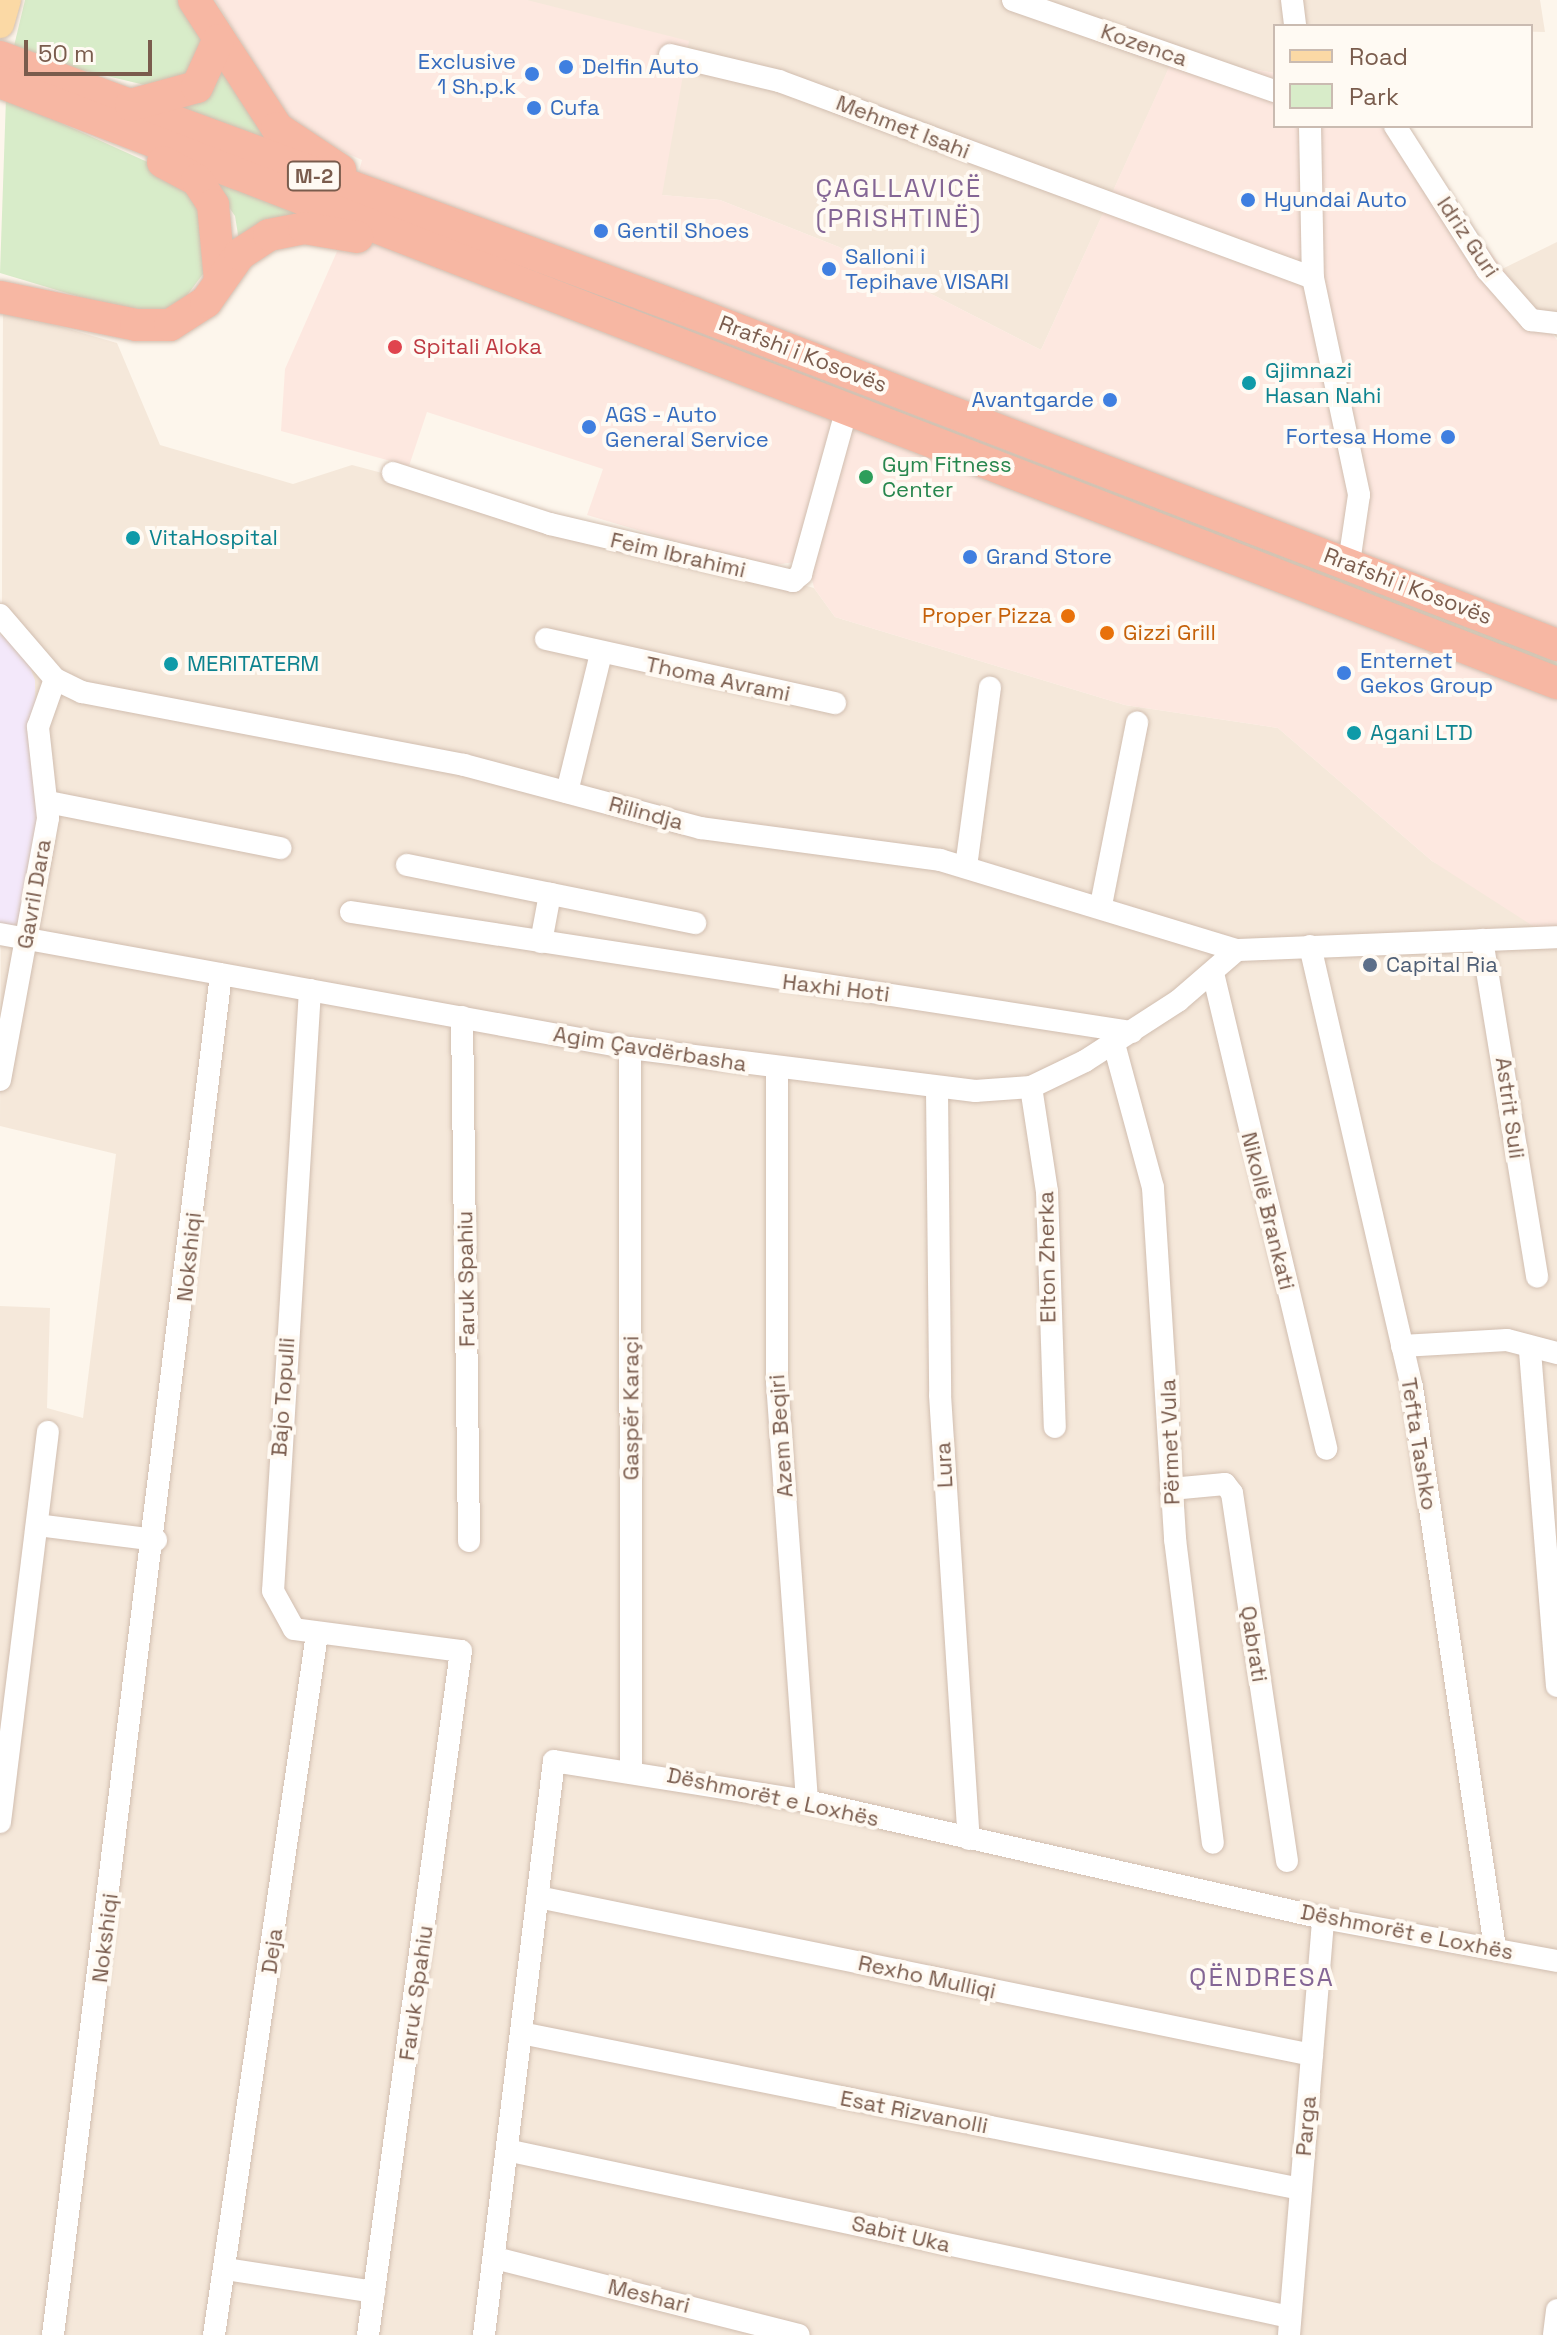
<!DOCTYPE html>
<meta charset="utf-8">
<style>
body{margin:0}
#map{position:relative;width:1557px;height:2335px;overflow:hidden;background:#fdf6ec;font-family:"Space Grotesk",sans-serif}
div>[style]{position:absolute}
.residential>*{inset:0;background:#f5e8da}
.commercial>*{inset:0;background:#fde8e0}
.education>*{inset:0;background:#f3e8fa}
.green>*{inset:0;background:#d8ecc9}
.roads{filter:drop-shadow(0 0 2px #d1beb0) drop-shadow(0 0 2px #d1beb0)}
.minor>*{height:22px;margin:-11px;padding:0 11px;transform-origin:11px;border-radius:11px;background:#fff}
.major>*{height:28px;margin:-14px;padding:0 14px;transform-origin:14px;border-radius:14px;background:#fbd9a5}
.highway>*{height:32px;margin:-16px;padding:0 16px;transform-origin:16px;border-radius:16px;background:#f7b7a3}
.dots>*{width:22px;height:22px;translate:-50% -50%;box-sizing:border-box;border:4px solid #fffaf3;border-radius:50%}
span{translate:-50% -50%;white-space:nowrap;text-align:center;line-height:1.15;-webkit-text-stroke:8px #fffaf3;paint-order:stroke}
.shield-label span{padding:2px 6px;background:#fffaf3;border:2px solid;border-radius:6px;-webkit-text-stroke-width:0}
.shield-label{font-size:20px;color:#7a5c4d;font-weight:700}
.street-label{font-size:22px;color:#7a5c4d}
.shop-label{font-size:22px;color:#366cbe}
.right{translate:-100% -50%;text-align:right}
.left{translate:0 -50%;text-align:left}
.health-label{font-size:22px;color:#be3a42}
.culture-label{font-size:22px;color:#0d838f}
.leisure-label{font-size:22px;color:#27864d}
.food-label{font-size:22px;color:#c56008}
.service-label{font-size:22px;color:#4e5e75}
.quarter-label{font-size:26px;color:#846695;letter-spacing:2px}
.legend{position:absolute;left:1273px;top:24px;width:260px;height:104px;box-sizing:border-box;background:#fffaf3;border:2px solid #cabbb1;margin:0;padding:10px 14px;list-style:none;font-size:24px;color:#7a5c4d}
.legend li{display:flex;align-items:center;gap:16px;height:40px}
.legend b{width:40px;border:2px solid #cabbb1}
.scale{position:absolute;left:24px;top:40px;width:128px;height:36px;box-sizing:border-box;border:4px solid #7a5c4d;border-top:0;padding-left:10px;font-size:24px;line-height:28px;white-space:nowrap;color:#7a5c4d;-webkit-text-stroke:6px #fffaf3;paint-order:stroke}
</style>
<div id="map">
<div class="residential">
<div style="clip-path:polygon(527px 0,1540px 0,1545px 32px,1275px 26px,1275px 73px,1174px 57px,1041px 350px,839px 247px,720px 200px,661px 195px)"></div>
<div style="clip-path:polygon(1557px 242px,1557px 338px,1500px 270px)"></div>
<div style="clip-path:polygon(3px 310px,117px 343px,160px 445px,293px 484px,352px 465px,814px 588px,835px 617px,1125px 705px,1278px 728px,1432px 861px,1557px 929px,1557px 2335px,0 2335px,0 1306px,50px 1308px,47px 1408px,83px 1418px,116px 1154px,0 1126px)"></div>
</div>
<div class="commercial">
<div style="clip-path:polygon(215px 0,527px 0,689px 41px,662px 195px,720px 200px,839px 247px,1041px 350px,1174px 56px,1275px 73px,1275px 126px,1395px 126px,1557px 340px,1557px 929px,1539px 930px,1432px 861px,1278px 728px,1125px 705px,835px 617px,814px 588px,808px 560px,762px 567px,587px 515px,603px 469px,427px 412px,409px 466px,281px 431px,285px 369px,339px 247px,362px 160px,295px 130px)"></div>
</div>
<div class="education">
<div style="clip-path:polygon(0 634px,26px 657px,35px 680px,38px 811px,15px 946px,0 944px)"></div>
</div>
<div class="green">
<div style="clip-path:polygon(25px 0,185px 0,208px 52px,170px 91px,44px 61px,14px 46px)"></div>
<div style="clip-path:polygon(220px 58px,282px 144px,166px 106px)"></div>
<div style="clip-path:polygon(22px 75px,1522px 648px,1557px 663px,1557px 674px)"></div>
<div style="clip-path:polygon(6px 98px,196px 184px,206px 270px,185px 298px,165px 310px,120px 309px,0 273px)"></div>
<div style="clip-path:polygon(204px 171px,331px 222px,239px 241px,235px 216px)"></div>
</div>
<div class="roads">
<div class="minor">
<div style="left:1013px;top:0;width:277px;rotate:19.2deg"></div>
<div style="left:1292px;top:0;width:26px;rotate:83deg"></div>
<div style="left:670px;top:55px;width:112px;rotate:13.4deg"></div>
<div style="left:779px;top:81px;width:569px;rotate:20.25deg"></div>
<div style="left:1310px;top:126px;width:152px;rotate:88.9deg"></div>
<div style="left:1313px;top:278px;width:222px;rotate:78deg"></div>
<div style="left:1359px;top:495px;width:69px;rotate:98.4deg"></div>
<div style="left:1395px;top:126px;width:171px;rotate:57.4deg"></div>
<div style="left:1487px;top:270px;width:67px;rotate:48.7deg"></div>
<div style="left:1531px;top:320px;width:26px;rotate:7deg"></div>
<div style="left:393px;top:473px;width:165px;rotate:18deg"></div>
<div style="left:550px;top:524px;width:250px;rotate:13.2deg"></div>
<div style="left:793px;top:581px;width:11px;rotate:-41deg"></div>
<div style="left:801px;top:574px;width:168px;rotate:-74.5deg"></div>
<div style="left:0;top:615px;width:84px;rotate:49.3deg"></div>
<div style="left:55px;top:679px;width:30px;rotate:26deg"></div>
<div style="left:82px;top:692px;width:389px;rotate:10.8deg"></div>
<div style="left:464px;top:765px;width:245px;rotate:14.9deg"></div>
<div style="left:701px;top:828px;width:241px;rotate:7.6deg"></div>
<div style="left:940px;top:860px;width:310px;rotate:16.9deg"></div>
<div style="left:1237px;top:950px;width:320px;rotate:-2.3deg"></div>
<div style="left:546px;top:639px;width:296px;rotate:12.5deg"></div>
<div style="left:567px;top:792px;width:142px;rotate:-76.2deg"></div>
<div style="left:48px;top:802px;width:237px;rotate:11.2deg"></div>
<div style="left:407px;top:865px;width:294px;rotate:11.4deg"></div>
<div style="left:966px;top:867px;width:181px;rotate:-82.4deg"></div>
<div style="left:1101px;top:905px;width:186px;rotate:-78.8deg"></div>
<div style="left:351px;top:912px;width:790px;rotate:8.74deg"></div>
<div style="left:0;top:934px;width:640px;rotate:10.26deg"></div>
<div style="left:630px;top:1048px;width:348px;rotate:7.1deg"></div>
<div style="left:975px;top:1091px;width:56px;rotate:-4.1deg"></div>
<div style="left:1031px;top:1087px;width:60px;rotate:-25.7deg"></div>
<div style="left:1085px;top:1061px;width:111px;rotate:-32.8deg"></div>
<div style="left:1178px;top:1001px;width:78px;rotate:-40.8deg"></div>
<div style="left:1482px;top:940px;width:341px;rotate:80.7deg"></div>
<div style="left:541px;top:942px;width:49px;rotate:-79.4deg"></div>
<div style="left:1310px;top:946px;width:453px;rotate:77deg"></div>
<div style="left:1412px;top:1387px;width:567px;rotate:81.58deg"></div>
<div style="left:1213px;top:973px;width:489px;rotate:76.6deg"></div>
<div style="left:310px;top:990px;width:602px;rotate:93.52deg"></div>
<div style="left:273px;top:1591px;width:43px;rotate:61.1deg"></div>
<div style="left:294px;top:1629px;width:168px;rotate:7.5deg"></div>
<div style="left:461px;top:1651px;width:690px;rotate:97.74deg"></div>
<div style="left:462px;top:1017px;width:524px;rotate:89.23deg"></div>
<div style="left:1114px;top:1044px;width:149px;rotate:74.8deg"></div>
<div style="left:1153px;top:1188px;width:352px;rotate:86.4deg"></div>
<div style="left:1175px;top:1539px;width:306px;rotate:82.9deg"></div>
<div style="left:630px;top:1048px;width:720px;rotate:89.92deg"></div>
<div style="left:777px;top:1070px;width:312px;rotate:90deg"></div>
<div style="left:777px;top:1382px;width:420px;rotate:85.9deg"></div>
<div style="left:0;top:1080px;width:266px;rotate:-79.6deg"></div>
<div style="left:48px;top:818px;width:92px;rotate:-96.3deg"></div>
<div style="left:38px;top:727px;width:51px;rotate:-70.5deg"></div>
<div style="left:1031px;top:1087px;width:106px;rotate:81.3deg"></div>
<div style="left:1047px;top:1192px;width:235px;rotate:88.1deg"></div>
<div style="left:937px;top:1090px;width:305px;rotate:89.4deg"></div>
<div style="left:940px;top:1395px;width:445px;rotate:86.3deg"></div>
<div style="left:1402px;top:1346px;width:105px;rotate:-3.3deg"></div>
<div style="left:1507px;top:1340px;width:52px;rotate:14.6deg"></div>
<div style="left:1530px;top:1351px;width:336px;rotate:85.4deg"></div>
<div style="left:1171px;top:1489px;width:54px;rotate:-5.3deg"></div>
<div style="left:1225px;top:1484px;width:11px;rotate:52deg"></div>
<div style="left:1232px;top:1493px;width:372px;rotate:81.5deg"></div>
<div style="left:37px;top:1525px;width:120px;rotate:7.2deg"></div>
<div style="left:0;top:1822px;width:393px;rotate:-83deg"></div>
<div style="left:543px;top:1898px;width:785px;rotate:11.54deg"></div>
<div style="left:526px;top:2034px;width:790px;rotate:11.31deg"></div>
<div style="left:511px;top:2151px;width:796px;rotate:12.03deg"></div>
<div style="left:499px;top:2259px;width:309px;rotate:14.2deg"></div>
<div style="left:226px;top:2269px;width:150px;rotate:8.8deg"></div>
<div style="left:53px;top:2335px;width:1371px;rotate:-82.96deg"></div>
<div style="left:214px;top:2335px;width:709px;rotate:-81.64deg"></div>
<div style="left:484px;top:2335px;width:578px;rotate:-83.05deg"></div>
<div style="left:554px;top:1761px;width:256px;rotate:9deg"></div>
<div style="left:807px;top:1801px;width:529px;rotate:12.78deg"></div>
<div style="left:1323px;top:1918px;width:238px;rotate:10.4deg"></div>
<div style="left:1289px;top:2335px;width:418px;rotate:-85.3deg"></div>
<div style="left:1554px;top:2335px;width:25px;rotate:-83deg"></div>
</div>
<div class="major">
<div style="left:0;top:24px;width:25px;rotate:-74deg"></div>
</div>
<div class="highway">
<div style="left:194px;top:0;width:153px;rotate:57deg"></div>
<div style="left:277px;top:128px;width:76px;rotate:33.7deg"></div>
<div style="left:0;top:57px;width:740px;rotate:20.25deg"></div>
<div style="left:694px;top:313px;width:925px;rotate:21.04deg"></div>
<div style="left:0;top:82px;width:1669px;rotate:21.11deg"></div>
<div style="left:131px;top:105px;width:68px;rotate:-15.3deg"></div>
<div style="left:197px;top:87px;width:51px;rotate:-65.5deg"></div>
<div style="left:163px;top:162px;width:38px;rotate:28deg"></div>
<div style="left:197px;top:180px;width:30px;rotate:57deg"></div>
<div style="left:213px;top:205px;width:75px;rotate:84.7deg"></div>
<div style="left:0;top:297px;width:139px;rotate:11.6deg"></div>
<div style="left:136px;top:325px;width:34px"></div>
<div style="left:170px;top:325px;width:43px;rotate:-32.6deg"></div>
<div style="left:206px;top:302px;width:59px;rotate:-54.7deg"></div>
<div style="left:240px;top:254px;width:35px;rotate:-33deg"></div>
<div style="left:269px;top:235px;width:36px;rotate:-11deg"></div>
<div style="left:304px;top:228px;width:54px;rotate:9.6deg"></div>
</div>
</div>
<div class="dots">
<div style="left:566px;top:67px;background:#3f7fe0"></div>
<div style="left:532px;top:74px;background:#3f7fe0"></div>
<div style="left:534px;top:108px;background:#3f7fe0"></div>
<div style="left:1248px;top:200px;background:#3f7fe0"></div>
<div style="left:601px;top:231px;background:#3f7fe0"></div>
<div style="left:829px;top:269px;background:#3f7fe0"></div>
<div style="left:395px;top:347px;background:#e0444e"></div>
<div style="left:1249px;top:383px;background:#0f9aa8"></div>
<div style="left:1110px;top:400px;background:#3f7fe0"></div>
<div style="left:589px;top:427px;background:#3f7fe0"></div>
<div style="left:1448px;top:437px;background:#3f7fe0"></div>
<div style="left:866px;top:477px;background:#2e9e5b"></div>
<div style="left:133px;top:538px;background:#0f9aa8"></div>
<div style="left:970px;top:557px;background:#3f7fe0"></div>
<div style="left:1068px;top:616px;background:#e8710a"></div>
<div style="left:1107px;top:633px;background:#e8710a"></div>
<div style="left:171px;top:664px;background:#0f9aa8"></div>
<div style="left:1344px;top:673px;background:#3f7fe0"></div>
<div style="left:1354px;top:733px;background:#0f9aa8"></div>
<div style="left:1370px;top:965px;background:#5c6f8a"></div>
</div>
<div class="shield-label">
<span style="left:314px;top:176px">M-2</span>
</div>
<div class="street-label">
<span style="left:1144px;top:45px;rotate:19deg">Kozenca</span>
<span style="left:903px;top:127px;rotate:21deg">Mehmet Isahi</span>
<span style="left:1468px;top:237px;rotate:56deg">Idriz Guri</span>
<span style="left:803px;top:354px;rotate:21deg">Rrafshi i Kosovës</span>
<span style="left:678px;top:555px;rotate:13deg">Feim Ibrahimi</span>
<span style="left:1408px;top:586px;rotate:21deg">Rrafshi i Kosovës</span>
<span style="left:718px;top:679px;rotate:12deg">Thoma Avrami</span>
<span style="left:646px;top:813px;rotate:15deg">Rilindja</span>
<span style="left:34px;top:894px;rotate:-80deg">Gavril Dara</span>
<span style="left:836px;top:988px;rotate:7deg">Haxhi Hoti</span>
<span style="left:650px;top:1049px;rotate:9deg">Agim Çavdërbasha</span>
<span style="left:1510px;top:1108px;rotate:82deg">Astrit Suli</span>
<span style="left:1268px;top:1211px;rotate:76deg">Nikollë Brankati</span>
<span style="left:189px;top:1257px;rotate:-84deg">Nokshiqi</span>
<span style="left:1047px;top:1257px;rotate:-91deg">Elton Zherka</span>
<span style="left:466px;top:1279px;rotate:-91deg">Faruk Spahiu</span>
<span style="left:283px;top:1397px;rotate:-86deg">Bajo Topulli</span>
<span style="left:631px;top:1408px;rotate:-90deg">Gaspër Karaçi</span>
<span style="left:781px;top:1436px;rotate:-94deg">Azem Beqiri</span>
<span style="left:1170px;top:1442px;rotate:-92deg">Përmet Vula</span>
<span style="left:1419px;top:1444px;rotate:81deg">Tefta Tashko</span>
<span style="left:944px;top:1465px;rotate:-93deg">Lura</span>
<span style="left:1254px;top:1644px;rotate:81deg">Qabrati</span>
<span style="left:773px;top:1797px;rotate:12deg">Dëshmorët e Loxhës</span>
<span style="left:1407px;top:1932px;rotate:11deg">Dëshmorët e Loxhës</span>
<span style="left:105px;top:1938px;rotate:-83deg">Nokshiqi</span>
<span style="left:272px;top:1951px;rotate:-82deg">Deja</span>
<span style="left:927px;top:1977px;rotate:12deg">Rexho Mulliqi</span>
<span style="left:416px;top:1993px;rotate:-82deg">Faruk Spahiu</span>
<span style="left:914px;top:2112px;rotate:11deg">Esat Rizvanolli</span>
<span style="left:1306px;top:2126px;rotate:-85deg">Parga</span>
<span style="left:901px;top:2234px;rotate:13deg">Sabit Uka</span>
<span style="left:649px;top:2296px;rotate:14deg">Meshari</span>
</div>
<div class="shop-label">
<span class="right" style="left:516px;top:74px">Exclusive<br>1 Sh.p.k</span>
<span class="left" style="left:582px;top:67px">Delfin Auto</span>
<span class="left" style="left:550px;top:108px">Cufa</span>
<span class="left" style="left:1264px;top:200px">Hyundai Auto</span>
<span class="left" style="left:617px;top:231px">Gentil Shoes</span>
<span class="left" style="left:845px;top:269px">Salloni i<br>Tepihave VISARI</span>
<span class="right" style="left:1094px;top:400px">Avantgarde</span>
<span class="left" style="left:605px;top:427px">AGS - Auto<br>General Service</span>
<span class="right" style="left:1432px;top:437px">Fortesa Home</span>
<span class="left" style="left:986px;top:557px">Grand Store</span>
<span class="left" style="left:1360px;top:673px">Enternet<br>Gekos Group</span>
</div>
<div class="health-label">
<span class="left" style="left:413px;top:347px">Spitali Aloka</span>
</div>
<div class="culture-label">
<span class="left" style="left:1265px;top:383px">Gjimnazi<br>Hasan Nahi</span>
<span class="left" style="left:149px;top:538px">VitaHospital</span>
<span class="left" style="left:187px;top:664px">MERITATERM</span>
<span class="left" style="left:1370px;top:733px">Agani LTD</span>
</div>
<div class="leisure-label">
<span class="left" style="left:882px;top:477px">Gym Fitness<br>Center</span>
</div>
<div class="food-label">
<span class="right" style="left:1052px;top:616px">Proper Pizza</span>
<span class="left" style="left:1123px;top:633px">Gizzi Grill</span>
</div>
<div class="service-label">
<span class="left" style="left:1386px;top:965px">Capital Ria</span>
</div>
<div class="quarter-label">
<span style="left:899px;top:204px">ÇAGLLAVICË<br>(PRISHTINË)</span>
<span style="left:1262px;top:1978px">QËNDRESA</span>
</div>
<ul class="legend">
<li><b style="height:10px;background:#fbd9a5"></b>Road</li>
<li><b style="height:22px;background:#d8ecc9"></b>Park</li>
</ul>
<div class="scale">50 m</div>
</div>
